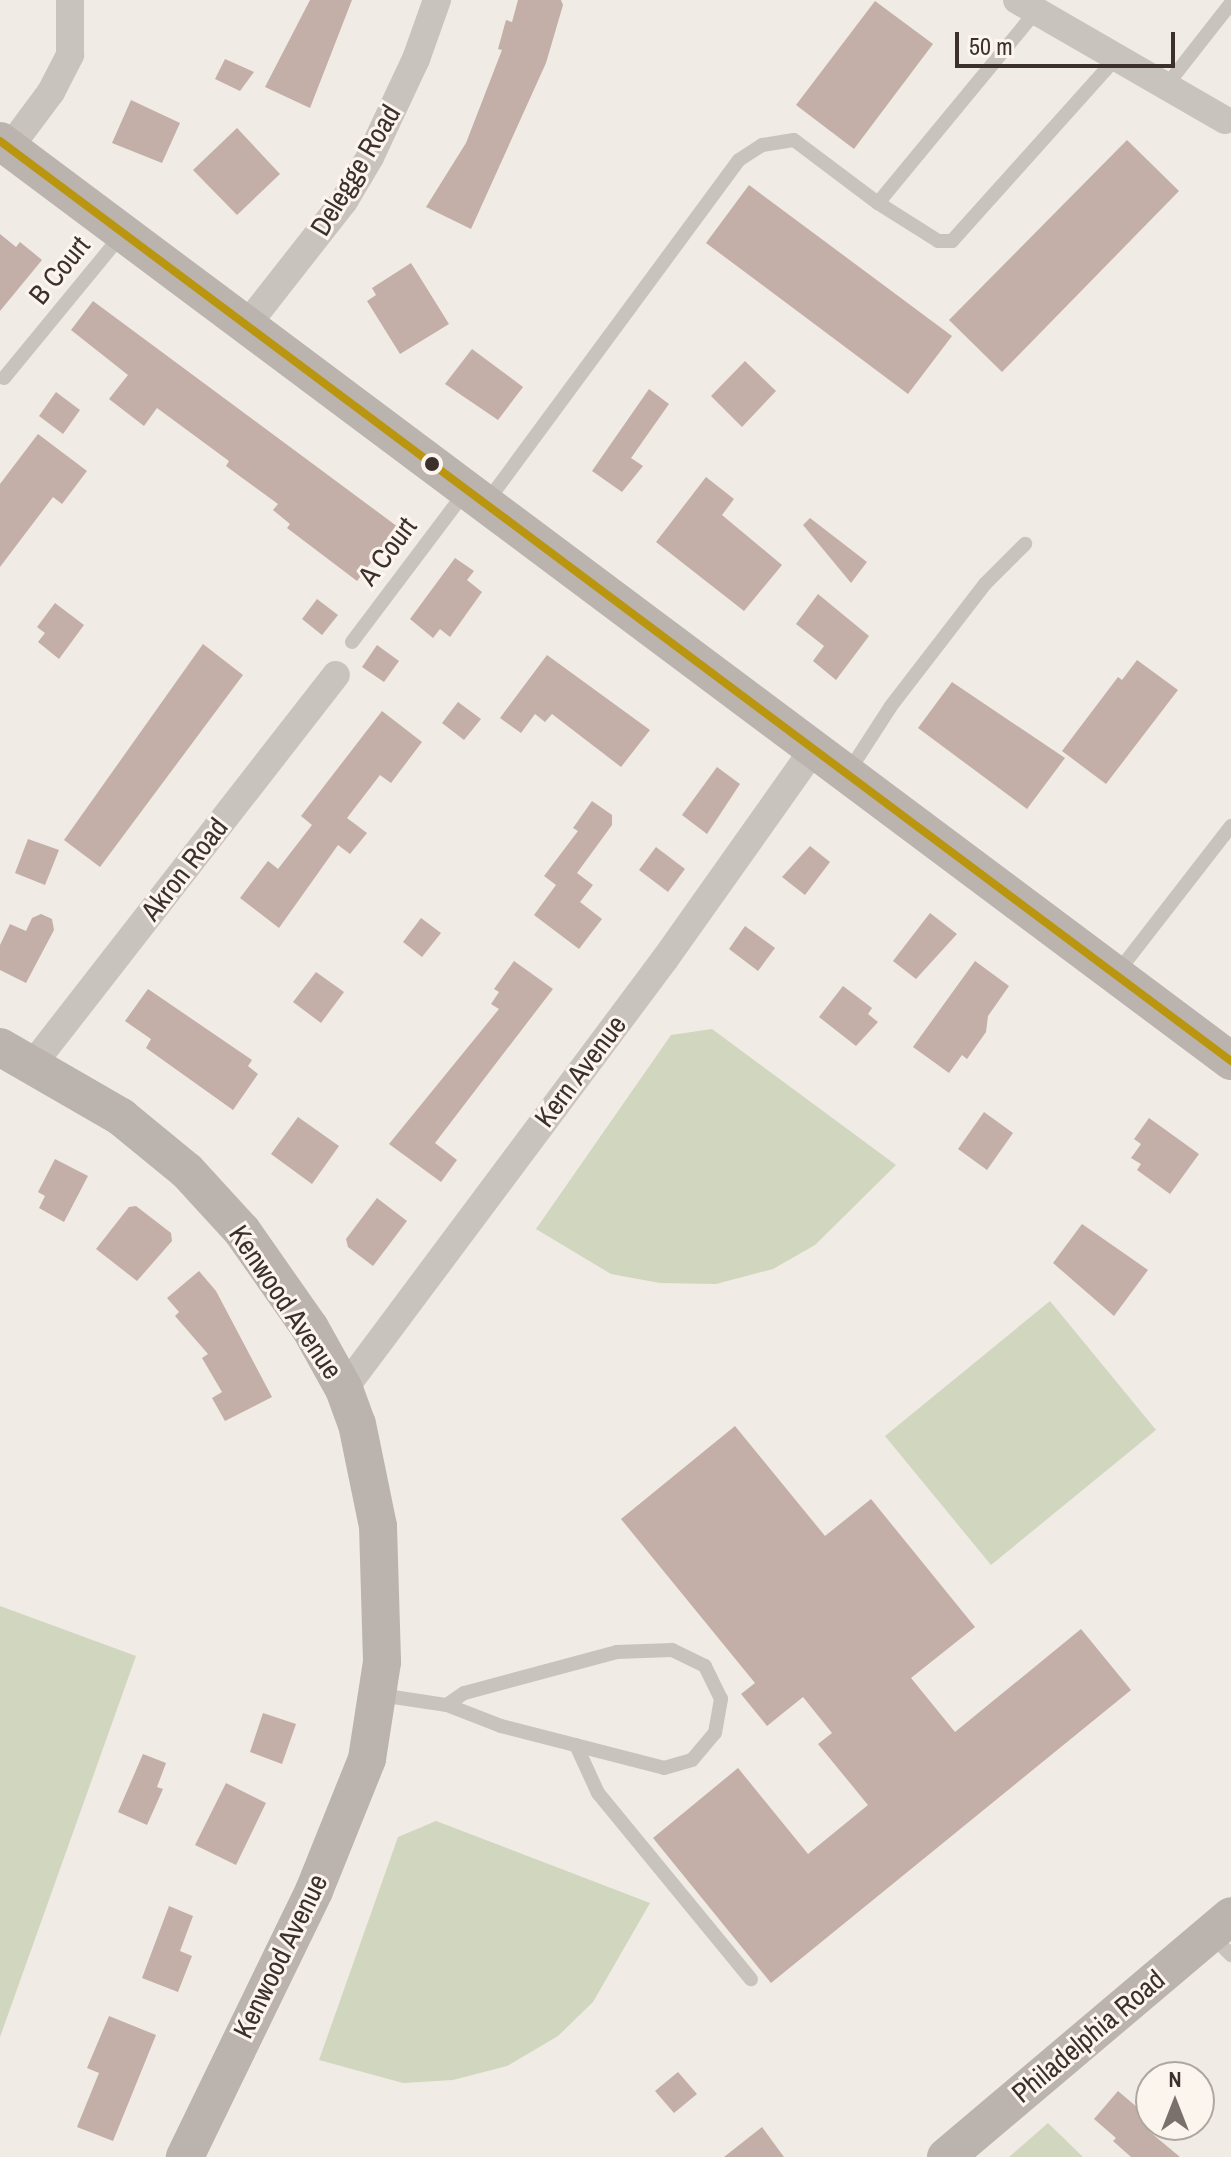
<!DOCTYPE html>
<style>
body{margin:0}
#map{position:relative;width:1231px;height:2157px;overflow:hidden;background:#f0ebe5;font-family:"Archivo Narrow",sans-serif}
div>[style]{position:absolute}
.green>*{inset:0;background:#d1d6bf}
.building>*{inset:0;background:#c3afa7}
.lane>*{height:14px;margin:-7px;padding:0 7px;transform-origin:7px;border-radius:7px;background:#c9c3be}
.street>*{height:28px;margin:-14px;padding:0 14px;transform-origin:14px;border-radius:14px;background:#c9c3be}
.secondary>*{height:38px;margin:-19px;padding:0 19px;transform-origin:19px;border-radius:19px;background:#bab3ae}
.bus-1>*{height:8px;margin:-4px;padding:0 4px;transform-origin:4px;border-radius:4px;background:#ba950f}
.dots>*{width:22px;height:22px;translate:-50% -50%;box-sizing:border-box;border:4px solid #fbf5ee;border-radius:50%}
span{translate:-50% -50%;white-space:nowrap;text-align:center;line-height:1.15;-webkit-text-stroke:6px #fbf5ee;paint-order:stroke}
.street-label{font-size:28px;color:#3b302b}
.north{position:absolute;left:1135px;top:2061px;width:80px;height:80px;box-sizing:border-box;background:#fbf5ee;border:2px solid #aea6a0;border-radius:50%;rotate:0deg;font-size:22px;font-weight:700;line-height:32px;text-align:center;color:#3b302b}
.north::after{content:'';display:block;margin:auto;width:28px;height:36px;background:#7a716c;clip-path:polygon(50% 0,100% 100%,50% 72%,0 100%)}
.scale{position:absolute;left:955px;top:32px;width:220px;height:36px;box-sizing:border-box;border:4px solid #3b302b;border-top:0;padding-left:10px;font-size:24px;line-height:28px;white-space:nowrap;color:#3b302b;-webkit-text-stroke:6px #fbf5ee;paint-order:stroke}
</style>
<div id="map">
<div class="green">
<div style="clip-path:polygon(712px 1029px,896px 1165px,815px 1245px,773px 1269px,716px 1284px,660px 1283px,611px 1274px,536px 1229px,671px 1035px)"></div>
<div style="clip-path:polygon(1050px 1301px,1156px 1430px,991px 1565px,885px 1436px)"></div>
<div style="clip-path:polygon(0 1606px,136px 1656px,0 2037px)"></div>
<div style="clip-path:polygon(436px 1821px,650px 1903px,593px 2002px,558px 2036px,507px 2066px,453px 2080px,403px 2083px,319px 2060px,398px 1837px)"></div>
<div style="clip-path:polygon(1048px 2123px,1083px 2157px,1009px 2157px)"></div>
</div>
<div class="building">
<div style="clip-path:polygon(310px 0,352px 0,310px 108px,265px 87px)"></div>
<div style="clip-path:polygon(518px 0,561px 0,563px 5px,546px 63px,471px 229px,426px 207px,466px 143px,502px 50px,498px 49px,506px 20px,512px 22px)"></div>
<div style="clip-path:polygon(875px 1px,933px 44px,854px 149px,796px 105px)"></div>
<div style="clip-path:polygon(225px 59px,254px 72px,240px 91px,215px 79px)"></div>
<div style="clip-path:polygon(131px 100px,180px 123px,162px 163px,112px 143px)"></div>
<div style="clip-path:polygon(237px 128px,280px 174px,237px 215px,193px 170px)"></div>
<div style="clip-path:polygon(1127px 140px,1179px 191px,1002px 372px,949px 320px)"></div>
<div style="clip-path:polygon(749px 185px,952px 336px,908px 394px,706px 243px)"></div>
<div style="clip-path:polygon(0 234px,16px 247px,20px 242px,42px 260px,0 311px)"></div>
<div style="clip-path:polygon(411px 263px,449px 324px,400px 354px,367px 301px,376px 295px,372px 288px)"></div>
<div style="clip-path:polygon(93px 301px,398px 527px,357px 581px,287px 528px,290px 524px,273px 510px,278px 504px,226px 466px,229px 461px,157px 408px,144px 426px,109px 399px,128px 375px,71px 330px)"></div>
<div style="clip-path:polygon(472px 349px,523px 387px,498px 420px,445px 384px)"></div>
<div style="clip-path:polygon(745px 361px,776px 391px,742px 427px,711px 396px)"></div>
<div style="clip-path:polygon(649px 389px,669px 404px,631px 458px,643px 466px,622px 492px,592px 471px)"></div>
<div style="clip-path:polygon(56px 392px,80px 410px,63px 434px,39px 416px)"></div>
<div style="clip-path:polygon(38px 434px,87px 471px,62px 504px,53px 497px,0 567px,0 484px)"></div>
<div style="clip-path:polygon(706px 477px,734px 499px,722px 515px,782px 565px,744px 611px,656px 542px)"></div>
<div style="clip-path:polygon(810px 518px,867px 562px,851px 583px,803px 525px)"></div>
<div style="clip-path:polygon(455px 558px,474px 571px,467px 580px,482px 592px,450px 637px,440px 629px,433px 638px,410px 619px)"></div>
<div style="clip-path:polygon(818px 594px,869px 636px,836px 680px,813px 661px,824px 646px,796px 624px)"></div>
<div style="clip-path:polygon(317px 599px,338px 615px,322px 635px,302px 619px)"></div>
<div style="clip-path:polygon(55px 603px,84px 625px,59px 659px,38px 642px,45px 633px,37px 627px)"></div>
<div style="clip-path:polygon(203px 644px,243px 675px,100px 867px,64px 840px)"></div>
<div style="clip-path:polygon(377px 645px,399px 661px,384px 682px,362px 667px)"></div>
<div style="clip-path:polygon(547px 655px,650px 730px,621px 767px,552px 714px,545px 722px,535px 714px,521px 733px,500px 718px)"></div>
<div style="clip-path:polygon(1137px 660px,1178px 690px,1106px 784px,1062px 751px,1118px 677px,1122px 680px)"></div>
<div style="clip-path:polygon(952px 682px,1065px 758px,1027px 809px,918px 728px)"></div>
<div style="clip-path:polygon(458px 702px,481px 719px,464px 740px,442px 723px)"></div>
<div style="clip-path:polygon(382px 711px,422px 742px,391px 783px,380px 775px,347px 818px,367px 833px,350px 854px,338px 845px,279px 928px,240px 898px,268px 861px,278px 869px,312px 825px,301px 816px)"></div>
<div style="clip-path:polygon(717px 767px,740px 784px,707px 834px,682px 815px)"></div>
<div style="clip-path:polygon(592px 801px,612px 815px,612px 825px,577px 873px,593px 885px,580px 902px,602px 919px,579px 949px,534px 915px,556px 885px,544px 876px,578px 831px,573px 828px)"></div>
<div style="clip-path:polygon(28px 839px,59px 850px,45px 885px,15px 873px)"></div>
<div style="clip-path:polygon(810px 846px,830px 862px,805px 895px,782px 877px)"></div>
<div style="clip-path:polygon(656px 847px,685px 869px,668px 892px,639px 870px)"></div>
<div style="clip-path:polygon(930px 913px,957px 934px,916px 979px,893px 961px)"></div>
<div style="clip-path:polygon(41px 914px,52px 919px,54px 930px,26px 983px,0 970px,0 945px,10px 924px,26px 931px,32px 918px)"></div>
<div style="clip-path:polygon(421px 918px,441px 933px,422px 957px,403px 942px)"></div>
<div style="clip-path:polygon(745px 926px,775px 948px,758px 971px,729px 949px)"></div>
<div style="clip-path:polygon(514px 961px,553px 989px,435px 1143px,457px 1160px,441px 1182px,389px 1144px,499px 1009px,491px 1004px,499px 992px,494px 989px)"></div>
<div style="clip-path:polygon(975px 961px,1009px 986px,988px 1016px,986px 1032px,967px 1059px,962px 1055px,949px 1073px,913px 1047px)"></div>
<div style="clip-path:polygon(316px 972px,344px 992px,321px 1023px,293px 1002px)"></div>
<div style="clip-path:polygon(843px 986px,872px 1008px,868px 1014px,878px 1022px,856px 1046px,819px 1017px)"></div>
<div style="clip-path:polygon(148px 989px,252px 1060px,248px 1066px,258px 1074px,233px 1110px,146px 1048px,151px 1039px,125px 1021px)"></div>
<div style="clip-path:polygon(984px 1112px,1013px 1133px,987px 1170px,958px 1149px)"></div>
<div style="clip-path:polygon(298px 1117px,339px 1146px,312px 1184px,271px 1154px)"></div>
<div style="clip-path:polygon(1149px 1118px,1199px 1154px,1170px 1194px,1137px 1170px,1141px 1164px,1131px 1158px,1141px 1144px,1134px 1139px)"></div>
<div style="clip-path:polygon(55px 1159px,88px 1176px,64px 1222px,39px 1208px,45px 1196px,38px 1192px)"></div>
<div style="clip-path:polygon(377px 1198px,407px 1221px,373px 1266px,348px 1247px,346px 1239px)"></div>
<div style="clip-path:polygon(136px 1206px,171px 1233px,172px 1241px,137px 1281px,96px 1249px,129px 1207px)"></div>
<div style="clip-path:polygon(1082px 1224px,1148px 1270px,1114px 1316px,1053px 1263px)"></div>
<div style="clip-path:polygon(199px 1271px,216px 1291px,272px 1397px,225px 1421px,212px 1398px,222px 1392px,202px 1358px,208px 1354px,175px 1316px,179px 1312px,167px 1298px)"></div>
<div style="clip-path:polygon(735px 1426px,825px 1536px,871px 1499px,975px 1627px,911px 1678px,955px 1732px,1081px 1629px,1131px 1690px,771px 1983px,653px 1838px,738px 1768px,808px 1854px,868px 1805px,818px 1744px,832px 1733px,803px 1697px,767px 1726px,741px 1694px,755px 1683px,621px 1519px)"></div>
<div style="clip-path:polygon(263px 1713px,296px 1724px,282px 1764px,250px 1752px)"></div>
<div style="clip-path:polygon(143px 1754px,166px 1763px,157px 1787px,163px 1789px,147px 1825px,118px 1812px)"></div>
<div style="clip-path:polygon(226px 1783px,266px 1803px,236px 1865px,195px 1845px)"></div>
<div style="clip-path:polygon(169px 1906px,193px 1916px,180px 1951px,192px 1956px,178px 1992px,142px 1978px)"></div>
<div style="clip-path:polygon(109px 2016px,156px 2035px,113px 2141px,77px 2127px,99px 2073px,87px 2068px)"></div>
<div style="clip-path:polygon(678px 2072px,697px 2094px,674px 2113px,655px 2091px)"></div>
<div style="clip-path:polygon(1118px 2091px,1151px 2119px,1156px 2125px,1150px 2132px,1180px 2157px,1131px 2157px,1113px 2141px,1116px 2138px,1094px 2119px)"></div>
<div style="clip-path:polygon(762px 2127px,784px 2157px,724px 2157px)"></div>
</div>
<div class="lane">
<div style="left:1166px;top:86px;width:105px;rotate:-51.9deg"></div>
<div style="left:878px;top:203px;width:71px;rotate:32.3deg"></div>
<div style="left:938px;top:241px;width:14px"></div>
<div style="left:952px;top:241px;width:247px;rotate:-48.1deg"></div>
<div style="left:4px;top:378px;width:188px;rotate:-50.6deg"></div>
<div style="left:486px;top:503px;width:426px;rotate:-53.6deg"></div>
<div style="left:739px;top:160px;width:27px;rotate:-33deg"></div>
<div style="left:762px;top:145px;width:32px;rotate:-9deg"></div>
<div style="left:794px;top:140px;width:105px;rotate:36.9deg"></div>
<div style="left:878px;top:203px;width:251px;rotate:-50.5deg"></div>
<div style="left:352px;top:642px;width:188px;rotate:-53deg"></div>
<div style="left:849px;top:771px;width:77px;rotate:-57.1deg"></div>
<div style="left:891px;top:706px;width:154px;rotate:-52.4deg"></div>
<div style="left:985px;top:584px;width:57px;rotate:-45deg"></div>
<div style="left:1117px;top:973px;width:186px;rotate:-52.2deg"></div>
<div style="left:380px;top:1695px;width:68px;rotate:8.5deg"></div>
<div style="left:447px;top:1705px;width:58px;rotate:21.3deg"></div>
<div style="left:501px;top:1726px;width:168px;rotate:14.4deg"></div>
<div style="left:664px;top:1768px;width:29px;rotate:-16deg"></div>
<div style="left:692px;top:1760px;width:35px;rotate:-50deg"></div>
<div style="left:715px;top:1733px;width:35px;rotate:-80deg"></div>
<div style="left:721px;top:1699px;width:37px;rotate:-116deg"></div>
<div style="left:705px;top:1666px;width:37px;rotate:-154deg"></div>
<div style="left:672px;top:1650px;width:55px;rotate:177.9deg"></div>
<div style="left:617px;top:1652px;width:158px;rotate:165deg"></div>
<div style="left:464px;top:1693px;width:21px;rotate:145deg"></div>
<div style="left:576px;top:1745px;width:53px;rotate:65.4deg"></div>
<div style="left:598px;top:1793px;width:241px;rotate:50.6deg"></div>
<div style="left:1210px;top:1934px;width:30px;rotate:45deg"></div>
</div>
<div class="street">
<div style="left:1017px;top:0;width:240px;rotate:30deg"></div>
<div style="left:10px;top:147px;width:69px;rotate:-53.3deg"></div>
<div style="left:51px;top:92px;width:42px;rotate:-62.8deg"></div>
<div style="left:70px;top:55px;width:55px;rotate:-90deg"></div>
<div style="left:246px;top:326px;width:159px;rotate:-51.9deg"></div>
<div style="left:344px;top:201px;width:51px;rotate:-59.4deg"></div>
<div style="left:370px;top:157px;width:108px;rotate:-64.9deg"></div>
<div style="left:416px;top:59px;width:63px;rotate:-70.4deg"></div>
<div style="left:33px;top:1064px;width:493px;rotate:-52.1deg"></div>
<div style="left:344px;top:1389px;width:537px;rotate:-53.26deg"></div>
<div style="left:665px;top:959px;width:256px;rotate:-54.7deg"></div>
</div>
<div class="secondary">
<div style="left:0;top:141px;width:1537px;rotate:36.77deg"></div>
<div style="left:0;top:1047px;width:140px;rotate:30deg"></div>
<div style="left:121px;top:1117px;width:85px;rotate:39.3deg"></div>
<div style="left:187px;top:1171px;width:81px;rotate:47.5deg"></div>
<div style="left:242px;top:1231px;width:118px;rotate:55deg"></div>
<div style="left:310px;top:1328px;width:70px;rotate:60.9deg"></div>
<div style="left:344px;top:1389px;width:37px;rotate:70deg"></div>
<div style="left:357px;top:1424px;width:104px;rotate:78.4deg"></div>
<div style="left:378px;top:1526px;width:136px;rotate:88.3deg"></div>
<div style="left:382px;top:1662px;width:98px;rotate:98.8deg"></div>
<div style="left:367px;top:1759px;width:142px;rotate:111.9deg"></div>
<div style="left:314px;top:1891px;width:296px;rotate:115.9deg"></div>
<div style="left:946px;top:2157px;width:373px;rotate:-40.2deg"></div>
</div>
<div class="bus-1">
<div style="left:0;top:141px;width:1537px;rotate:36.77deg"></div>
</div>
<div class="dots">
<div style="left:432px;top:464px;background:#3b302b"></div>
</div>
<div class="street-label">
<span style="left:355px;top:170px;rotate:-59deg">Delegge Road</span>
<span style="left:59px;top:270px;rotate:-51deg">B Court</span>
<span style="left:387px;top:551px;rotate:-53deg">A Court</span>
<span style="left:184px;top:869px;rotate:-52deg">Akron Road</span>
<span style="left:580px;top:1071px;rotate:-53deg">Kern Avenue</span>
<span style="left:286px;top:1302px;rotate:56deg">Kenwood Avenue</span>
<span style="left:280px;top:1956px;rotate:-64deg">Kenwood Avenue</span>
<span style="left:1088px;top:2036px;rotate:-40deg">Philadelphia Road</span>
</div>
<div class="north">N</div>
<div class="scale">50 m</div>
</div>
